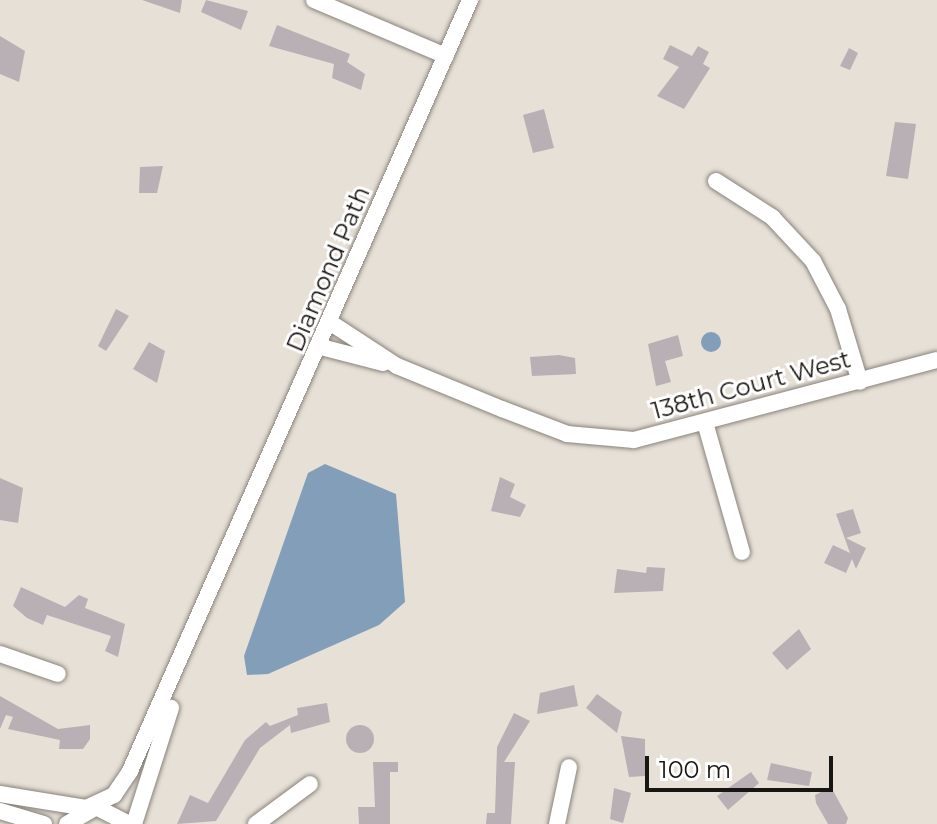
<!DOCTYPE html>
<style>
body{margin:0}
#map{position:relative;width:937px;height:824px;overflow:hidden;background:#e6e0d7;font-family:Montserrat,sans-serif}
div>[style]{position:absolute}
.water>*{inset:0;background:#839eb8}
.round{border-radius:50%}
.building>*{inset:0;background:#b9b0b6}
.roads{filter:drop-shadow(0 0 2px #89837c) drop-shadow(0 0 2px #89837c)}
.minor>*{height:16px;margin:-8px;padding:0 8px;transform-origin:8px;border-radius:8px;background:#fff}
span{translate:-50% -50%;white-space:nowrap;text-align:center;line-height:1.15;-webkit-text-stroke:6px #fff;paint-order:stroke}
.street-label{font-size:24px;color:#181613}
.scale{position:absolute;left:645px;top:756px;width:188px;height:36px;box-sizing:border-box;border:4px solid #181613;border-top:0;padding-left:10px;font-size:24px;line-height:28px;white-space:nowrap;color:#181613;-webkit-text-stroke:6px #fff;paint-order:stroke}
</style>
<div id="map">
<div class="water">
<div class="round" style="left:701px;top:332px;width:20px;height:20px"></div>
<div style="clip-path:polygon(325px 464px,396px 494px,405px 602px,379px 625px,268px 674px,247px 675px,244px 656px,308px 473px)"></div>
</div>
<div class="building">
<div style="clip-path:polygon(142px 0,182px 0,180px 13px)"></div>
<div style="clip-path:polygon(206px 0,248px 11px,241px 30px,201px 12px)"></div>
<div style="clip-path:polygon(277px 25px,350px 54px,347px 62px,365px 74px,361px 90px,332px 78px,334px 64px,269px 46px)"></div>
<div style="clip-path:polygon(0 36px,25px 51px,19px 82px,0 74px)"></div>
<div style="clip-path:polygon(670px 45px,692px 56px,698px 46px,709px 52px,703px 64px,710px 68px,684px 109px,657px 96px,679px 67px,663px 59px)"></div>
<div style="clip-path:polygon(849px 48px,858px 53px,850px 70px,840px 66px)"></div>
<div style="clip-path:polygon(544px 109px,554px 148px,533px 153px,523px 115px)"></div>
<div style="clip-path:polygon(895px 122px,916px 124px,908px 179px,886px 176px)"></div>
<div style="clip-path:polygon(163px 166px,157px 193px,139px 193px,140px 167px)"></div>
<div style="clip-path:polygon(116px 309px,129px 316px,106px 351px,98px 346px)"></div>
<div style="clip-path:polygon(678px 335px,683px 356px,665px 361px,671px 382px,656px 386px,648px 344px)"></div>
<div style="clip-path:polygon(149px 342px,165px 351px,157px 383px,133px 369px)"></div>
<div style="clip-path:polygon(559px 355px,575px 358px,576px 374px,532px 376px,530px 357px)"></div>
<div style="clip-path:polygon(500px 477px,515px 484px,510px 497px,526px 505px,520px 517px,491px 511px)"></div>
<div style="clip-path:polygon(0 478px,23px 488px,18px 523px,0 520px)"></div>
<div style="clip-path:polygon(853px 509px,861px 533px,846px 538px,866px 548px,856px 569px,852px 559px,846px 573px,824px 563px,833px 545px,850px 553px,836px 514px)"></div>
<div style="clip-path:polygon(647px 567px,665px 568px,663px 591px,614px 593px,617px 569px,646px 573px)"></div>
<div style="clip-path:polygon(21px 587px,65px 607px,79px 595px,88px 599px,85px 608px,125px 624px,118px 657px,105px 651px,111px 636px,47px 615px,43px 625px,27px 618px,13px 606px)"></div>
<div style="clip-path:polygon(799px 629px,811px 649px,787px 670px,772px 653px)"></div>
<div style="clip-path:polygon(574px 685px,578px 706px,537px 714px,540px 693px)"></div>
<div style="clip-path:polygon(597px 694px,622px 712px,617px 733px,586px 708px)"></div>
<div style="clip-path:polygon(0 696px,58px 729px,90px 725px,90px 739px,83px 749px,59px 749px,60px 740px,8px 729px,13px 717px,6px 715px,0 729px)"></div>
<div style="clip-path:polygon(327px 703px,330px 722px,291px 733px,290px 725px,260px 748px,216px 821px,177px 824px,190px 795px,208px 803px,245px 740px,266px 722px,270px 726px,298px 715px,297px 708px)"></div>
<div style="clip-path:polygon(514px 713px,530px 721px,504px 762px,515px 762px,511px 824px,486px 824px,487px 813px,495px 813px,497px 747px)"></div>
<div class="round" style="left:346px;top:725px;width:28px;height:28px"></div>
<div style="clip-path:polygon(621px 736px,645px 739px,645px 776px,629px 777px)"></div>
<div style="clip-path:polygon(373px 762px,398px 762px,398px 772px,390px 772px,390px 824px,359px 824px,358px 807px,375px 807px)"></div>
<div style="clip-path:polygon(771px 763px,812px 772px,809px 786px,767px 780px)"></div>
<div style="clip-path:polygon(751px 772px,759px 783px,728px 810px,717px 796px)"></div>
<div style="clip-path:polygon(831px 787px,848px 818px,846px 824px,828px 824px,816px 803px,815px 795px)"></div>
<div style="clip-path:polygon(614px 788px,631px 793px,623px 823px,610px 819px)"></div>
</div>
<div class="roads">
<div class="minor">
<div style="left:314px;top:0;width:143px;rotate:23deg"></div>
<div style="left:716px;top:181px;width:67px;rotate:32.7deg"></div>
<div style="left:772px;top:217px;width:60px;rotate:47deg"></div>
<div style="left:813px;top:261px;width:54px;rotate:62.5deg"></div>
<div style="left:838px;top:309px;width:76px;rotate:73.2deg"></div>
<div style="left:331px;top:323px;width:79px;rotate:33.1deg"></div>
<div style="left:397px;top:366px;width:113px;rotate:22.3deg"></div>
<div style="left:502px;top:409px;width:70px;rotate:21deg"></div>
<div style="left:567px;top:434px;width:67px;rotate:5.1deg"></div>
<div style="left:634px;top:440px;width:313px;rotate:-14.8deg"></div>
<div style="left:321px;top:347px;width:64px;rotate:14.5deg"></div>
<div style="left:706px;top:426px;width:131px;rotate:74.1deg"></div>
<div style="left:0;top:654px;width:61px;rotate:19deg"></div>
<div style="left:0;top:794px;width:87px;rotate:9.2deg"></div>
<div style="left:86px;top:808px;width:31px;rotate:-25deg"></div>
<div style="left:114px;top:795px;width:29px;rotate:-56deg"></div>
<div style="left:130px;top:771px;width:843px;rotate:-66.2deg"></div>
<div style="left:0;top:811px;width:46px;rotate:16.5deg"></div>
<div style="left:67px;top:824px;width:34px;rotate:-30deg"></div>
<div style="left:96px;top:807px;width:37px;rotate:27deg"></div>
<div style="left:134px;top:824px;width:122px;rotate:-72.3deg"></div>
<div style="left:256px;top:824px;width:67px;rotate:-36.5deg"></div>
<div style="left:557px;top:824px;width:58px;rotate:-78.1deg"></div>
</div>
</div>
<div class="street-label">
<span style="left:328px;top:269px;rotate:-67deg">Diamond Path</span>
<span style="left:751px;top:385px;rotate:-15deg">138th Court West</span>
</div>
<div class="scale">100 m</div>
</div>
